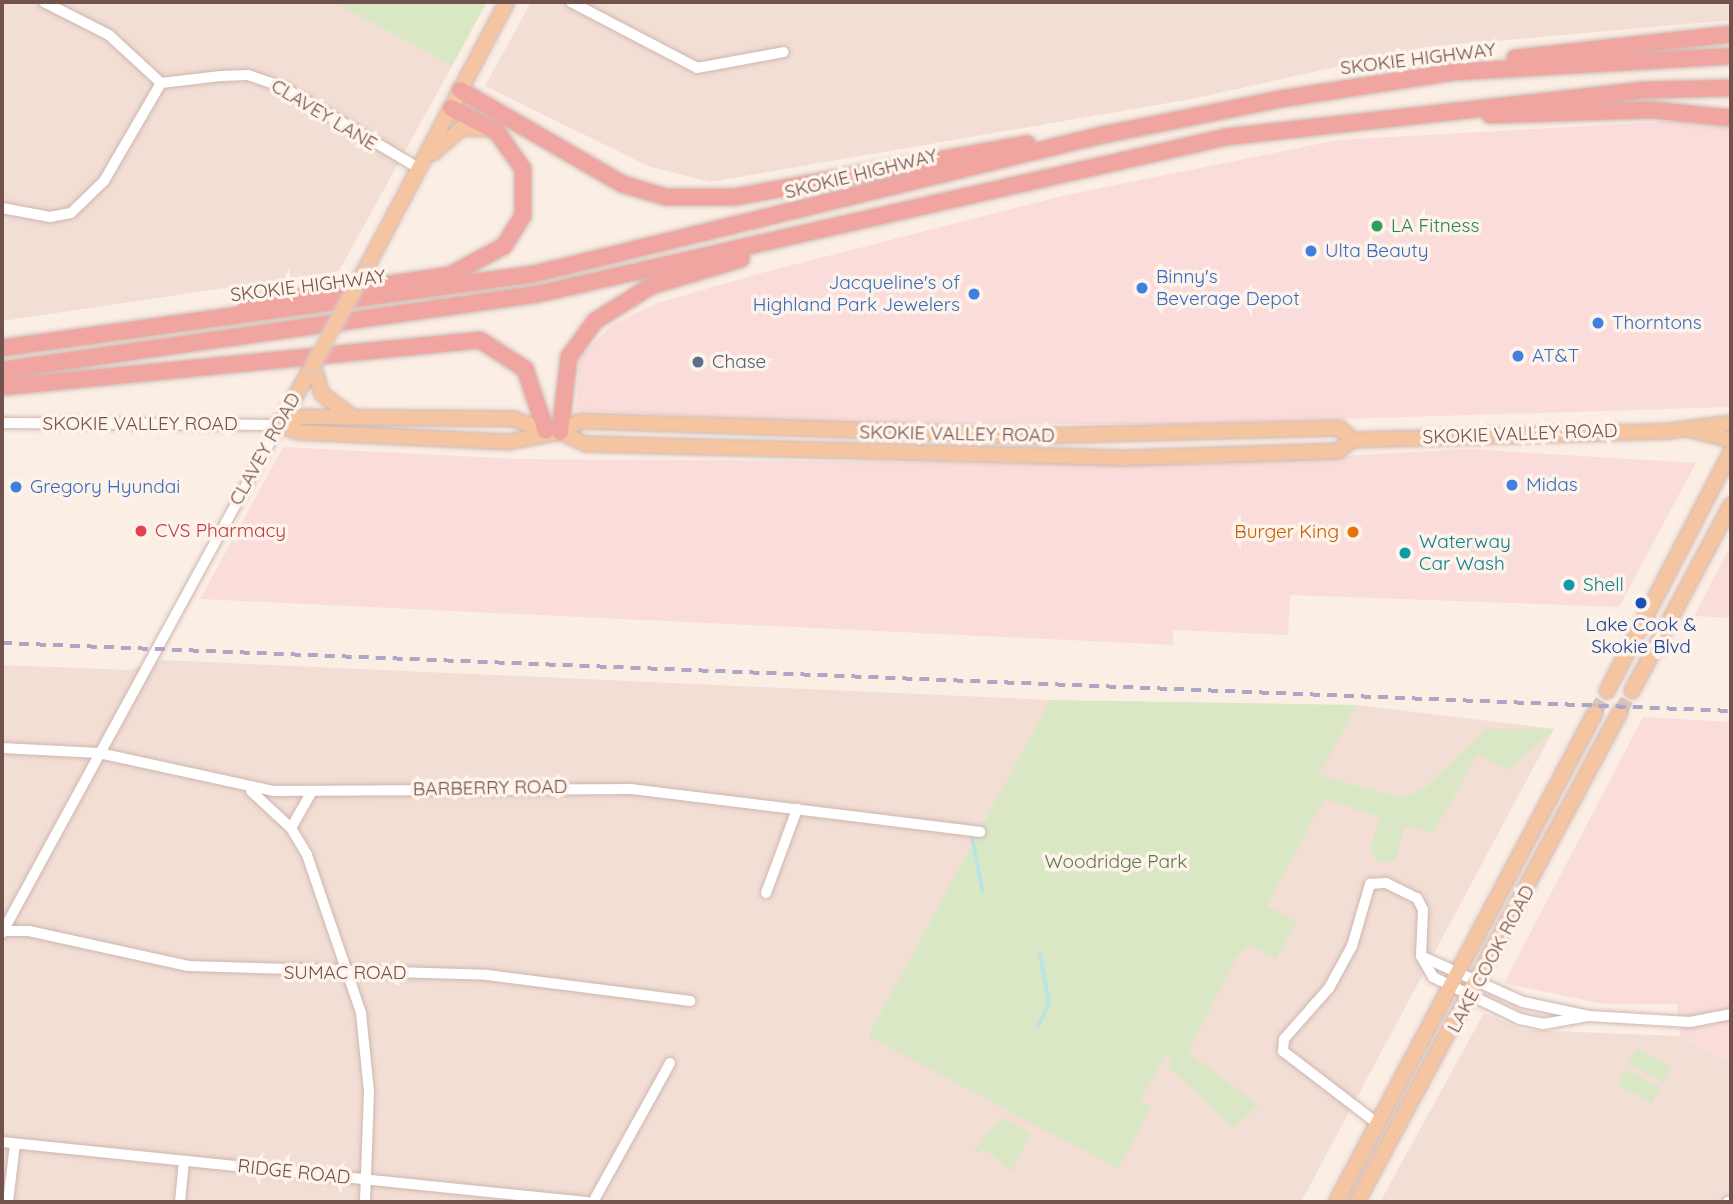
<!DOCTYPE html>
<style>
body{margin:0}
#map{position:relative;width:1733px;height:1204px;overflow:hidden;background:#fbeee5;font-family:Quicksand,sans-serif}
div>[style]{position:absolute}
.residential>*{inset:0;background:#f2ded4}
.commercial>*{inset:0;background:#faddda}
.green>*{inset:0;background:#dae7c5}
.stream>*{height:3.5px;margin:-1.75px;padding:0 1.75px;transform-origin:1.75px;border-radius:1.75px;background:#bbe3e1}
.major-tunnel>*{height:14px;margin-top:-7px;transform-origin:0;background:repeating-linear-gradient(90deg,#d9c7bf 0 14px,transparent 0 21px)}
.roads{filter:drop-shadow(0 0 2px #ceb6af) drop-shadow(0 0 2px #ceb6af)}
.minor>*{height:10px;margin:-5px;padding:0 5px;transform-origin:5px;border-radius:5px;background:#fff}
.major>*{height:14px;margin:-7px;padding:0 7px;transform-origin:7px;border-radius:7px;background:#f5c5a2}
.highway>*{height:16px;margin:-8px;padding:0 8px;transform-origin:8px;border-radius:8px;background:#f1a5a0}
.rail>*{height:3.5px;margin-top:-1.75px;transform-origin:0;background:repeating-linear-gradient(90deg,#afa5c4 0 10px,transparent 0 17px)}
.bridges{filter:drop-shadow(0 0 2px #d5cbc9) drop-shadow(0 0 2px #d5cbc9)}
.major-bridge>*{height:14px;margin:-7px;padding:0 7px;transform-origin:7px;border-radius:7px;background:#f5c5a2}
.dots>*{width:19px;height:19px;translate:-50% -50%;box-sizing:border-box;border:4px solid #fef3eb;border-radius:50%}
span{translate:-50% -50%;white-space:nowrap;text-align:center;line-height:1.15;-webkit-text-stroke:7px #fef3eb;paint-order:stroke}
.street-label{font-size:19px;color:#72524c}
.leisure-label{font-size:19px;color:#27864d}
.left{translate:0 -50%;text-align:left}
.shop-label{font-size:19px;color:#366cbe}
.right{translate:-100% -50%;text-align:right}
.service-label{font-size:19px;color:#4e5e75}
.health-label{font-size:19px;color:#be3a42}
.food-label{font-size:19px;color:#c56008}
.culture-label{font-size:19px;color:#0d838f}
.transit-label{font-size:19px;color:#164399}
.park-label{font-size:19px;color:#5e7845}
.frame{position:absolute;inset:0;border:4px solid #72524c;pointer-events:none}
</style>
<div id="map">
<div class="residential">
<div style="clip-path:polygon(2px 2px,333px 2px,452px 66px,339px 271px,2px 321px)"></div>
<div style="clip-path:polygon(531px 2px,1731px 2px,1731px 20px,1427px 47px,1191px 99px,710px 182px,648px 166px,485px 86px)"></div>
<div style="clip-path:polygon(161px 660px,1050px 700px,868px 1036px,1151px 1107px,1140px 1101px,1357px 705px,1554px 729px,1301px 1202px,2px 1202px,2px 665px,130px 670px)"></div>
<div style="clip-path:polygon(1484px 1013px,1525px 1030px,1680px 1036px,1731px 1064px,1731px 1202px,1380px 1202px)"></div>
</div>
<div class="commercial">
<div style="clip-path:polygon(1696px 120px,1731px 128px,1731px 407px,1182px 424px,853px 424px,576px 410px,580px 357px,612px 325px,657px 303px,761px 273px,1062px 196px,1337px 140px)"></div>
<div style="clip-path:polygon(283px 447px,518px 459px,1199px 464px,1469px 449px,1696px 463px,1619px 607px,1290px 595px,1288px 635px,1173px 630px,1173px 645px,200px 599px)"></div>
<div style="clip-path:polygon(1731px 545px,1731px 618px,1694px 616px)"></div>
<div style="clip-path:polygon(1643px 717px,1731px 722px,1731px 1064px,1680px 1036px,1677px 1004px,1602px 1004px,1504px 983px)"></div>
</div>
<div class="green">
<div style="clip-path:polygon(333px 2px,487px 2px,452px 66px)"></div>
<div style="clip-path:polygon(1050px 700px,1357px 705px,1319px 775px,1402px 798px,1426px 787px,1486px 729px,1554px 729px,1509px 770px,1478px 754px,1434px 832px,1405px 827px,1395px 860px,1379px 863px,1370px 850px,1380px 817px,1324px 799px,1267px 906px,1297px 922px,1276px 959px,1249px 945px,1236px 958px,1188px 1052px,1258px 1105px,1234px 1128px,1170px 1068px,1168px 1051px,1140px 1101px,1152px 1107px,1118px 1169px,868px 1036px)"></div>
<div style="clip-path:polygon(1637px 1048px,1671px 1067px,1663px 1082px,1629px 1064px)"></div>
<div style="clip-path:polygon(1626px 1069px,1660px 1088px,1652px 1103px,1618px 1085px)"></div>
<div style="clip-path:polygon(1002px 1118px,1030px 1133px,1012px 1172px,985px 1150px,972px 1153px)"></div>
</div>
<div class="stream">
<div style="left:973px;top:840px;width:52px;rotate:78.9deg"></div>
<div style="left:1038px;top:1026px;width:25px;rotate:-64deg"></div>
<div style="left:1049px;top:1003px;width:49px;rotate:-100.6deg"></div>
</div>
<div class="major-tunnel">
<div style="left:1620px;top:712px;width:24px;rotate:-60deg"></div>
<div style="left:1595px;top:713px;width:25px;rotate:-61deg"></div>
</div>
<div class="roads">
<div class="minor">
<div style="left:44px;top:2px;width:73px;rotate:26.9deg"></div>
<div style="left:109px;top:35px;width:71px;rotate:42.7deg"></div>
<div style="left:571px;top:2px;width:142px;rotate:27.6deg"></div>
<div style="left:697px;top:68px;width:88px;rotate:-10.4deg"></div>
<div style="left:2px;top:208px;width:49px;rotate:10.6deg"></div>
<div style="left:50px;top:217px;width:21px;rotate:-11deg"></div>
<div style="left:71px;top:213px;width:46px;rotate:-44.1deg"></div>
<div style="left:104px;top:181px;width:113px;rotate:-59.8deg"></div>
<div style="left:161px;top:83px;width:60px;rotate:-6.7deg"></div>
<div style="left:221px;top:76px;width:27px;rotate:-2deg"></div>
<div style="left:248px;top:75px;width:37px;rotate:19deg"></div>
<div style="left:283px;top:87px;width:160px;rotate:30.9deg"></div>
<div style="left:2px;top:423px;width:277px;rotate:0.4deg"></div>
<div style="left:279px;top:425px;width:579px;rotate:118.6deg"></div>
<div style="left:2px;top:748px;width:97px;rotate:3deg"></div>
<div style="left:99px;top:753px;width:179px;rotate:12.3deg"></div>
<div style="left:274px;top:791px;width:357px;rotate:-0.3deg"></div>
<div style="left:631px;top:789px;width:352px;rotate:7deg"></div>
<div style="left:251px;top:791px;width:54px;rotate:42.8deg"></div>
<div style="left:291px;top:828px;width:31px;rotate:59deg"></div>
<div style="left:307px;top:855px;width:167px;rotate:71.1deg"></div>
<div style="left:361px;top:1013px;width:79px;rotate:84.2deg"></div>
<div style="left:369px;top:1092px;width:110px;rotate:92.1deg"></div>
<div style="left:291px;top:828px;width:40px;rotate:-60.3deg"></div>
<div style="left:766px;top:893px;width:90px;rotate:-69.7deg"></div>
<div style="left:2px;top:931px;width:27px"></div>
<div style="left:29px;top:931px;width:163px;rotate:12.4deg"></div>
<div style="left:188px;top:966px;width:299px;rotate:1.7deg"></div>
<div style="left:487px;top:975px;width:205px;rotate:7.3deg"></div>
<div style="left:1421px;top:956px;width:112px;rotate:24.3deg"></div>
<div style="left:1523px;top:1002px;width:67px;rotate:12deg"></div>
<div style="left:1589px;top:1016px;width:101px;rotate:3.4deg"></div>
<div style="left:1690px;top:1022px;width:42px;rotate:-11deg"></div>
<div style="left:1378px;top:1124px;width:120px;rotate:-142.5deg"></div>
<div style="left:1283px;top:1051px;width:12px;rotate:-85deg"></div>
<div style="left:1284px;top:1039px;width:68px;rotate:-48.6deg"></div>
<div style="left:1329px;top:988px;width:48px;rotate:-61.3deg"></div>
<div style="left:1352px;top:946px;width:65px;rotate:-73.8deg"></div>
<div style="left:1370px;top:884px;width:16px;rotate:-4deg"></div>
<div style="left:1386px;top:883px;width:34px;rotate:26deg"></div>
<div style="left:1417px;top:898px;width:13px;rotate:63deg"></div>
<div style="left:1423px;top:910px;width:46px;rotate:92.5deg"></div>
<div style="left:1421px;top:956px;width:24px;rotate:60deg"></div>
<div style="left:1433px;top:977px;width:97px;rotate:25.8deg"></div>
<div style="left:1520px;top:1019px;width:24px;rotate:12deg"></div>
<div style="left:1543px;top:1024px;width:47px;rotate:-9.9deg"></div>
<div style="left:2px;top:1142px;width:588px;rotate:5.86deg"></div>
<div style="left:8px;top:1202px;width:58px;rotate:-83.1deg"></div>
<div style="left:180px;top:1202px;width:41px;rotate:-84.4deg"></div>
<div style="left:593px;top:1202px;width:159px;rotate:-61deg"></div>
<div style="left:1728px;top:1202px;width:3px"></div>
</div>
<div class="major">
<div style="left:433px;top:153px;width:38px;rotate:-41deg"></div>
<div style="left:462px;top:128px;width:25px;rotate:2deg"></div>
<div style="left:364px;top:272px;width:306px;rotate:-62.1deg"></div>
<div style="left:313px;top:365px;width:30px;rotate:73deg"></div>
<div style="left:322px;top:394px;width:38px;rotate:37deg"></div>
<div style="left:279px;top:425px;width:20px;rotate:20deg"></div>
<div style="left:298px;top:432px;width:211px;rotate:2.7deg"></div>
<div style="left:509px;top:442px;width:52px;rotate:-11.1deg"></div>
<div style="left:560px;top:432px;width:29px;rotate:25deg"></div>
<div style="left:586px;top:444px;width:539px;rotate:1.49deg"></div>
<div style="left:1125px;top:458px;width:213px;rotate:-1.9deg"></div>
<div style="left:1338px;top:451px;width:18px;rotate:-38deg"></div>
<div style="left:1352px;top:440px;width:317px;rotate:-1.6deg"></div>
<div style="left:1669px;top:431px;width:63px;rotate:-7.4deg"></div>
<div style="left:279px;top:425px;width:24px;rotate:-19deg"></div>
<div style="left:302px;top:417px;width:212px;rotate:0.5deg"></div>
<div style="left:514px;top:419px;width:34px;rotate:21deg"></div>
<div style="left:279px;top:425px;width:69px;rotate:-60.5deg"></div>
<div style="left:1688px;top:429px;width:44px;rotate:14.3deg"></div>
<div style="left:560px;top:432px;width:24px;rotate:-28deg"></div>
<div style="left:581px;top:421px;width:454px;rotate:1.9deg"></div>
<div style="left:1035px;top:436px;width:305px;rotate:-1.5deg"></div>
<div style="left:1340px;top:428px;width:17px;rotate:45deg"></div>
<div style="left:1607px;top:691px;width:269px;rotate:-62.6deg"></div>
<div style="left:1632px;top:691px;width:211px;rotate:-62deg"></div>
<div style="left:1336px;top:1202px;width:553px;rotate:-62.09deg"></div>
<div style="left:1357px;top:1202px;width:556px;rotate:-61.78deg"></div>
</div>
<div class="highway">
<div style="left:1515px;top:58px;width:217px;rotate:-6.3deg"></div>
<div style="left:460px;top:90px;width:187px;rotate:30.1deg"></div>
<div style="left:622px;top:184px;width:46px;rotate:16.5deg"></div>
<div style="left:666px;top:197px;width:69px"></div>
<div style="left:735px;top:197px;width:297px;rotate:-10.3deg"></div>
<div style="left:1490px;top:115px;width:162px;rotate:-1.8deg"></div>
<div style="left:1652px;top:110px;width:79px;rotate:5.8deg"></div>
<div style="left:247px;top:305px;width:205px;rotate:-8.4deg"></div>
<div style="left:450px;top:275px;width:61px;rotate:-28.2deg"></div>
<div style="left:504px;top:246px;width:36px;rotate:-58deg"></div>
<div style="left:523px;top:216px;width:47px;rotate:-90deg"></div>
<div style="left:523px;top:169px;width:45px;rotate:-125.1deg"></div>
<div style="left:497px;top:132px;width:52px;rotate:-152.4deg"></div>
<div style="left:2px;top:348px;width:537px;rotate:-7.92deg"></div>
<div style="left:534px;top:274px;width:585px;rotate:-13.75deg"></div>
<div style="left:1102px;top:135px;width:182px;rotate:-11.4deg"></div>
<div style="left:1280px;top:99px;width:177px;rotate:-8.8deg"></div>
<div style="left:1455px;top:72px;width:276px;rotate:-3.3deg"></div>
<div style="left:2px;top:370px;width:541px;rotate:-8.07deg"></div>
<div style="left:538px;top:294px;width:706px;rotate:-12.85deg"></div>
<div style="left:1226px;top:137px;width:422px;rotate:-6.4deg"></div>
<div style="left:1645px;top:90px;width:86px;rotate:-1.3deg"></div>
<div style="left:2px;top:387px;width:480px;rotate:-5.6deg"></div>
<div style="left:480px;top:340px;width:54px;rotate:32.8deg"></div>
<div style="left:525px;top:369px;width:65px;rotate:71.3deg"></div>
<div style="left:560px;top:432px;width:76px;rotate:-83.2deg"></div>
<div style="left:569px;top:357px;width:44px;rotate:-54.2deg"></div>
<div style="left:595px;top:321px;width:66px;rotate:-32deg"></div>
<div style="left:651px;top:286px;width:94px;rotate:-16.7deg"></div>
</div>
</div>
<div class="rail">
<div style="left:2px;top:643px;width:1730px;rotate:2.25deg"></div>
</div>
<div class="bridges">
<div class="major-bridge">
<div style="left:313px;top:365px;width:106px;rotate:-61.3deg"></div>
</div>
</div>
<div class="dots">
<div style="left:1377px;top:226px;background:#2e9e5b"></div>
<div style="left:1311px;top:251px;background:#3f7fe0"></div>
<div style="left:1142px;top:288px;background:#3f7fe0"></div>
<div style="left:974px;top:294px;background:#3f7fe0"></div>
<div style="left:1598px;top:323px;background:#3f7fe0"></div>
<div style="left:1518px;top:356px;background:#3f7fe0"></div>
<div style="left:698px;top:362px;background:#5c6f8a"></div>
<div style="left:1512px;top:485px;background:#3f7fe0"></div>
<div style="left:16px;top:487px;background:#3f7fe0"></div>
<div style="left:141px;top:531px;background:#e0444e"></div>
<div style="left:1353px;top:532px;background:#e8710a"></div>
<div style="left:1405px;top:553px;background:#0f9aa8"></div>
<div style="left:1569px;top:585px;background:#0f9aa8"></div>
<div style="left:1641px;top:603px;background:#1a4fb4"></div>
</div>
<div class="street-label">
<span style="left:1418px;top:59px;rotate:-7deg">SKOKIE HIGHWAY</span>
<span style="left:324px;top:115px;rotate:31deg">CLAVEY LANE</span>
<span style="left:861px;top:174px;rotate:-14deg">SKOKIE HIGHWAY</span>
<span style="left:308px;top:286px;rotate:-7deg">SKOKIE HIGHWAY</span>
<span style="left:140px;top:424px">SKOKIE VALLEY ROAD</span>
<span style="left:957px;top:434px;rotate:1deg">SKOKIE VALLEY ROAD</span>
<span style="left:1520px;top:434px;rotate:-2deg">SKOKIE VALLEY ROAD</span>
<span style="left:265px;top:449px;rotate:-61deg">CLAVEY ROAD</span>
<span style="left:490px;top:788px;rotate:-1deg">BARBERRY ROAD</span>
<span style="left:1491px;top:959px;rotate:-62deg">LAKE COOK ROAD</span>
<span style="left:345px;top:973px">SUMAC ROAD</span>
<span style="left:294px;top:1172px;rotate:6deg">RIDGE ROAD</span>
</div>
<div class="leisure-label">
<span class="left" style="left:1391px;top:226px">LA Fitness</span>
</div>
<div class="shop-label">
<span class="left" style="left:1325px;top:251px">Ulta Beauty</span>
<span class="left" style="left:1156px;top:288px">Binny's<br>Beverage Depot</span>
<span class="right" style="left:960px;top:294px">Jacqueline's of<br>Highland Park Jewelers</span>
<span class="left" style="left:1612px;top:323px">Thorntons</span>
<span class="left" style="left:1532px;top:356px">AT&amp;T</span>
<span class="left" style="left:1526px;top:485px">Midas</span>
<span class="left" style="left:30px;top:487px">Gregory Hyundai</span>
</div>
<div class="service-label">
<span class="left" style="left:712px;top:362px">Chase</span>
</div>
<div class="health-label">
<span class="left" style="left:155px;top:531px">CVS Pharmacy</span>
</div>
<div class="food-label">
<span class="right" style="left:1339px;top:532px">Burger King</span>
</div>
<div class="culture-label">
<span class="left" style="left:1419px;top:553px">Waterway<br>Car Wash</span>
<span class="left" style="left:1583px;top:585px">Shell</span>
</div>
<div class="transit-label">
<span style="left:1641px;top:636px">Lake Cook &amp;<br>Skokie Blvd</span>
</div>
<div class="park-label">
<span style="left:1116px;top:862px">Woodridge Park</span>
</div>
<div class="frame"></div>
</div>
